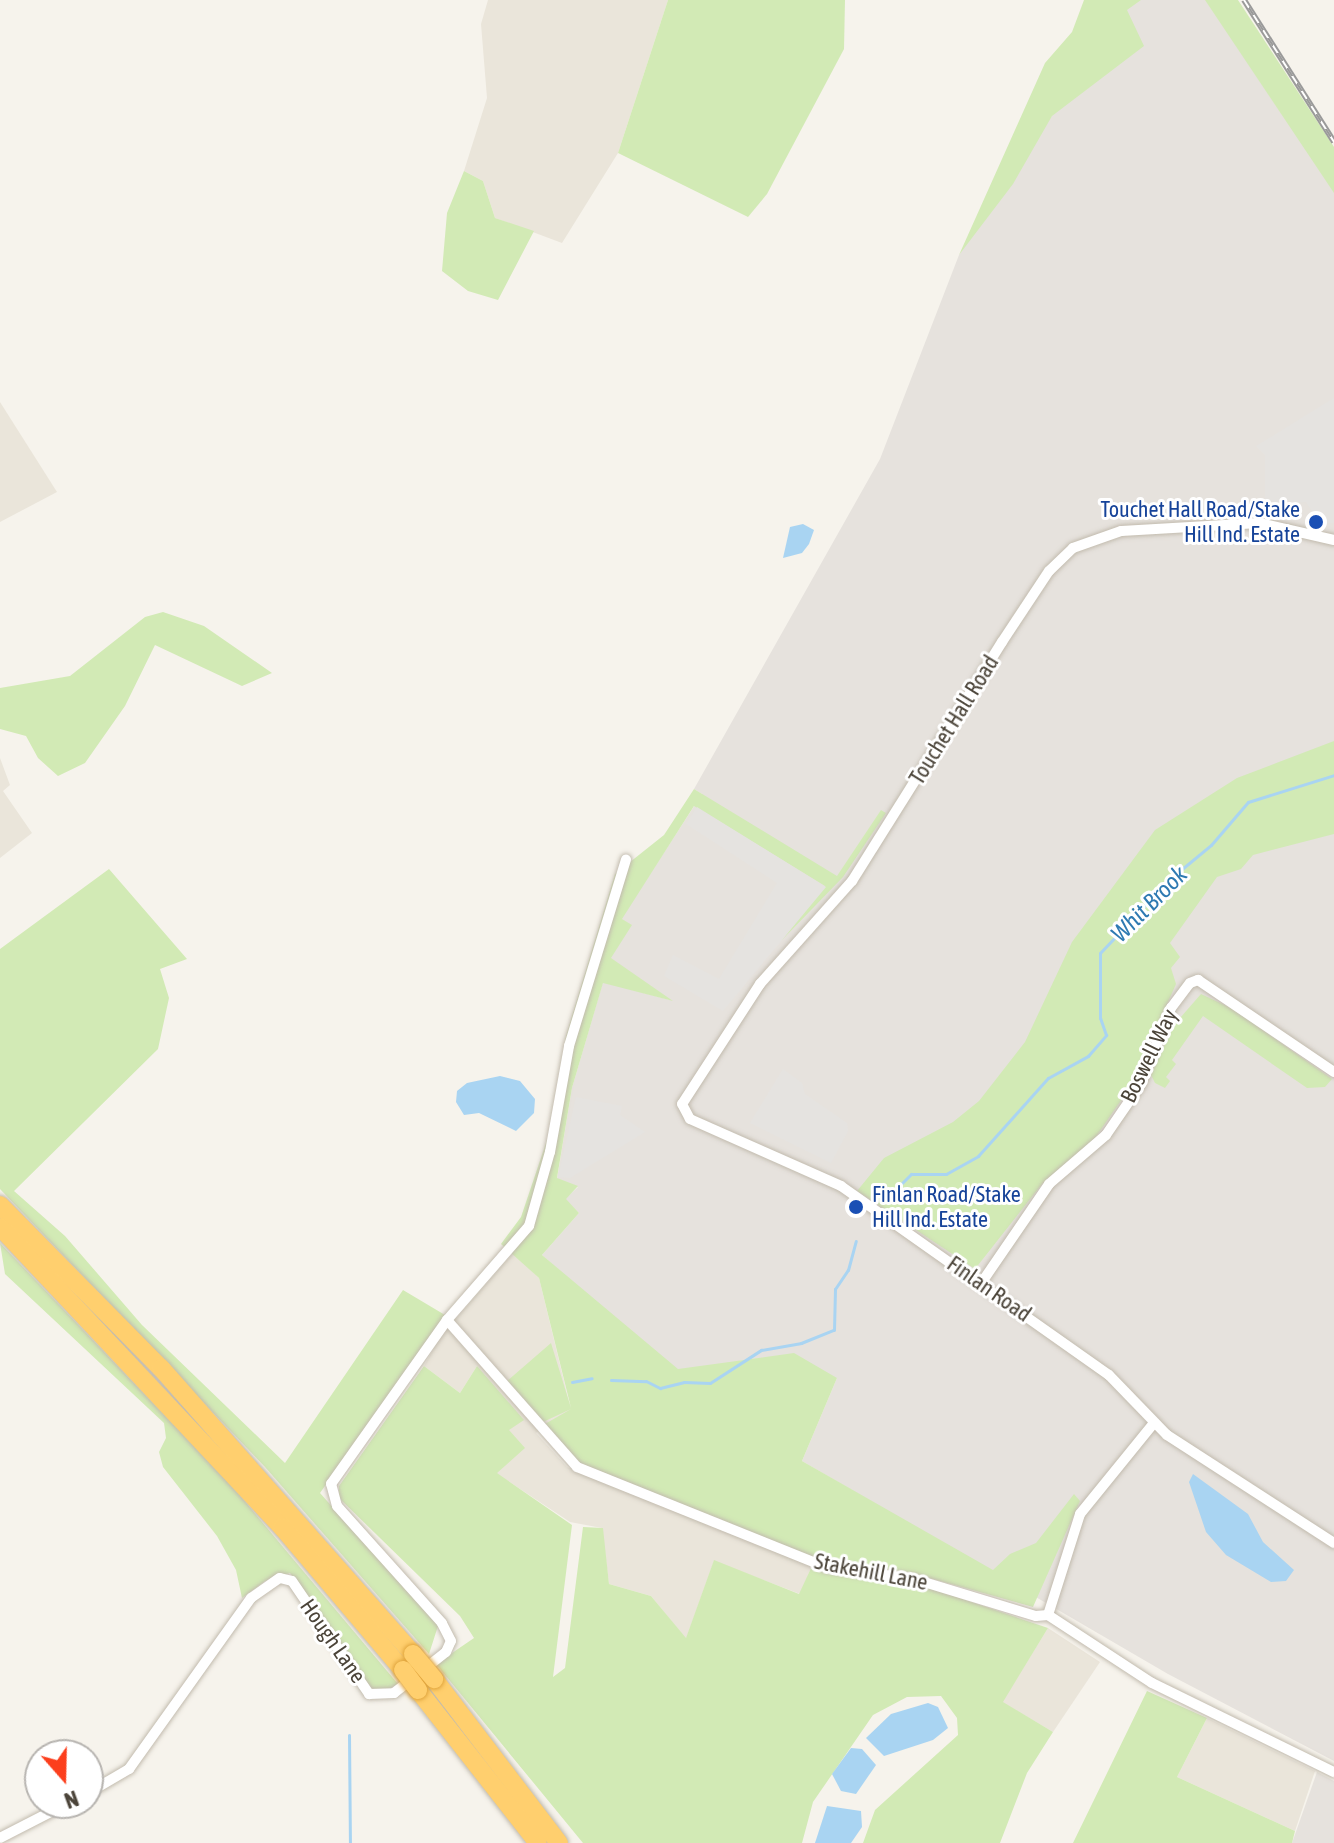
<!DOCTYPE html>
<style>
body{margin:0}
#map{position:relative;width:1334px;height:1843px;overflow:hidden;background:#f6f3ec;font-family:"Asap Condensed",sans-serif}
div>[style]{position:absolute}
.residential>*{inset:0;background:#eae5da}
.industrial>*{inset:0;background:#e6e2dd}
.green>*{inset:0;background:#d2eab5}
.parking>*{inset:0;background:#e5e3e0}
.water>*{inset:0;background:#a9d4f2}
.stream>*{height:3px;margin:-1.5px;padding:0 1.5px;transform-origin:1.5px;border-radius:1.5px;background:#a9d4f2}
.roads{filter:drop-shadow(0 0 2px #c2bbae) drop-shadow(0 0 2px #c2bbae)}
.street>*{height:10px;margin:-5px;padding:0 5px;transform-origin:5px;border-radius:5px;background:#fff}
.highway>*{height:18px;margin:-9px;padding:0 9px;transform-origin:9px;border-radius:9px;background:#ffcf6e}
.rail>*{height:6px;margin-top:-3px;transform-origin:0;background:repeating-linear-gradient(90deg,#fff 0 9px,#9a9a9a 0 18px);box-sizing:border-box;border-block:2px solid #9a9a9a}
.bridges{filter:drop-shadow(0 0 2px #e0a43c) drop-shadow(0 0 2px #e0a43c)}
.highway-bridge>*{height:18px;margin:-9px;padding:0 9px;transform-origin:9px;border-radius:9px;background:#ffcf6e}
.dots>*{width:22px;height:22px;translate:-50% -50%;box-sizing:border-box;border:4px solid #fff;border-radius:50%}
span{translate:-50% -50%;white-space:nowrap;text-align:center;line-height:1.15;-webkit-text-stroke:6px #fff;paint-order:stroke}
.transit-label{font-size:22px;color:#164399}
.right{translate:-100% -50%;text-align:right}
.left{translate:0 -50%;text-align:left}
.street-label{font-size:22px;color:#4b4439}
.water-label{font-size:24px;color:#2e7ab2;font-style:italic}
.north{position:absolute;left:24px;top:1739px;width:80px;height:80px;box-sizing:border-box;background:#fff;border:2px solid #b7b4b0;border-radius:50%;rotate:160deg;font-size:22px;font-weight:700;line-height:32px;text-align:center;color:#4b4439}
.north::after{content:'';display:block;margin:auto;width:28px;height:36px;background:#fc3f1d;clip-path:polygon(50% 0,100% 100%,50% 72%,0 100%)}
</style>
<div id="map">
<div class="residential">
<div style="clip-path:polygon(488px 0,668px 0,618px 153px,562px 243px,495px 218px,483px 181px,464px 171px,487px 98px,481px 24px)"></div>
<div style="clip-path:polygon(0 402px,57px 492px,0 522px)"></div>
<div style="clip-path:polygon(0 758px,10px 785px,3px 791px,32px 833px,0 858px)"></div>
<div style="clip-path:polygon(513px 1253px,539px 1278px,571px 1410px,536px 1433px,567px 1467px,812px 1566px,800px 1594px,714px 1561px,686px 1639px,651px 1596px,609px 1584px,602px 1528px,570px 1522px,496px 1473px,508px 1430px,477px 1366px,460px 1393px,424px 1366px,440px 1337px)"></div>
<div style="clip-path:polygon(1048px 1628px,1100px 1662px,1053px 1732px,1002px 1702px)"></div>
<div style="clip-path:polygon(1207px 1718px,1315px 1771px,1295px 1831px,1177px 1777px)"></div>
</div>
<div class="industrial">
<div style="clip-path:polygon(1129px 0,1232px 0,1334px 157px,1334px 1761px,1168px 1674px,802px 1461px,837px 1378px,674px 1372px,542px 1255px,579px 1213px,565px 1199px,578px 1187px,557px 1179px,572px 1088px,603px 982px,670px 1000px,610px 958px,631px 925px,621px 919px,702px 794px,694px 789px,880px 459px,959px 255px)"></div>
<div style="clip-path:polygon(1317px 1772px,1334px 1781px,1334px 1843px,1292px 1843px)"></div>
</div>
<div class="green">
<div style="clip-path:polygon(668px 0,845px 0,844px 49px,767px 194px,748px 217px,618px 153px)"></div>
<div style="clip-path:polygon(1084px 0,1141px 0,1127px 10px,1144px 46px,1052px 116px,1013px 184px,959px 255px,1045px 63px,1072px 32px)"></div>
<div style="clip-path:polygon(1205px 0,1238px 0,1334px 147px,1334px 193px)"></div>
<div style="clip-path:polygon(464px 171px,483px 181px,495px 218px,534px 231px,498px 300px,468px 291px,442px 271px,447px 213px)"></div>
<div style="clip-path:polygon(163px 612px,204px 626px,272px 673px,242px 686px,155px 645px,125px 706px,85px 763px,58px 776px,38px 758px,26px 736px,0 729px,0 688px,70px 676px,145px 617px)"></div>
<div style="clip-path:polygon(1334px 741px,1334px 834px,1253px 855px,1241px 869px,1217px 877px,1170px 943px,1180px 957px,1171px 968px,1176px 984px,1131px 1086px,1091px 1144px,1042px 1184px,975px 1269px,857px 1191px,884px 1158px,953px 1122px,979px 1101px,1025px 1042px,1072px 942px,1155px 830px,1237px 778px)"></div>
<div style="clip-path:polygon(694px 789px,837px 876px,881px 810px,886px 813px,843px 877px,781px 941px,825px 886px,694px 806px,622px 919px,632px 925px,611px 958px,673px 1001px,603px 983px,572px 1088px,557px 1178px,578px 1186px,566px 1199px,579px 1213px,542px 1255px,678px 1369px,794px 1353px,837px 1378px,802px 1461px,993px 1570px,1010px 1554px,1036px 1543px,1074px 1494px,1080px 1501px,1033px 1607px,908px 1572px,826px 1563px,577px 1462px,545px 1424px,571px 1409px,543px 1422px,506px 1382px,551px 1343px,571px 1408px,539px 1278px,501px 1244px,521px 1217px,548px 1137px,566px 1036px,615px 874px,664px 835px)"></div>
<div style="clip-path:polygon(109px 869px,187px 959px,160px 969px,169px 998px,158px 1049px,14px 1191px,65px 1236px,142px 1325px,285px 1463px,403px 1290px,445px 1315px,320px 1493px,438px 1626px,429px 1654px,265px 1467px,0 1189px,0 949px)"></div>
<div style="clip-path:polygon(1201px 994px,1233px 1009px,1332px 1079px,1325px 1087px,1307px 1088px,1203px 1016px,1172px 1060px,1176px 1064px,1166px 1077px,1170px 1081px,1165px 1088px,1155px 1083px,1151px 1075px,1173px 1026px)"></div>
<div style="clip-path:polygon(0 1243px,231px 1485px,398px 1684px,383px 1692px,370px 1688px,290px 1573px,265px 1581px,242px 1598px,236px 1570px,217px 1536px,163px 1467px,159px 1452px,166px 1438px,164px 1423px,5px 1274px)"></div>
<div style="clip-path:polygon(424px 1366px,460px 1393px,477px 1366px,524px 1420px,509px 1430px,525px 1448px,497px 1473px,572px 1525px,553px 1677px,565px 1668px,583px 1527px,603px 1528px,609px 1584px,651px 1596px,686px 1638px,714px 1560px,799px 1594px,812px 1566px,930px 1588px,1048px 1628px,1003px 1702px,1053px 1732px,1027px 1773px,1000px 1843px,863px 1843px,875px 1810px,958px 1735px,957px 1718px,941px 1696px,907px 1697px,873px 1715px,813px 1802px,802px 1843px,583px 1843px,436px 1664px,474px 1638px,460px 1616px,339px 1498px,339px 1486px)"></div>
<div style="clip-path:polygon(1147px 1691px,1207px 1718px,1177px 1777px,1295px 1831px,1292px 1843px,1073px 1843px)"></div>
</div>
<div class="parking">
<div style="clip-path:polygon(1334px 398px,1334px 523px,1320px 523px,1306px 502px,1265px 505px,1265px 455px,1256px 446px)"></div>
<div style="clip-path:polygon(697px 807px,826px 887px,723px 1011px,664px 976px,673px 955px,719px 979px,777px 883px,686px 824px)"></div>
<div style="clip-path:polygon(783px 1069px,802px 1083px,805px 1094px,847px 1123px,848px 1131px,831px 1163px,750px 1123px)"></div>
<div style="clip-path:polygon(576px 1097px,622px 1106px,620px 1115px,645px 1132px,570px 1178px,558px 1177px)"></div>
</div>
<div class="water">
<div style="clip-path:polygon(803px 524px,814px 530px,809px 544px,802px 553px,783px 558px,790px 527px)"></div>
<div style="clip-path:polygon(500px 1076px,520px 1081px,535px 1099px,534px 1113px,516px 1131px,479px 1113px,464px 1115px,456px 1102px,457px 1091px,467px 1083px)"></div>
<div style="clip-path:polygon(1193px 1474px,1248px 1514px,1263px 1542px,1294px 1570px,1286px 1581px,1271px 1582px,1226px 1555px,1206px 1532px,1189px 1482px)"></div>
<div style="clip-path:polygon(928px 1703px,938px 1707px,948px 1728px,933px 1740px,884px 1756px,866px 1738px,891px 1714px)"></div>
<div style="clip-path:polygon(851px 1748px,862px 1749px,876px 1765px,856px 1794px,841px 1791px,832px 1774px)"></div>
<div style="clip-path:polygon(827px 1806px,861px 1811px,862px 1827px,851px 1843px,815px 1843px)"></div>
</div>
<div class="stream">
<div style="left:895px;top:1190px;width:23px;rotate:-45deg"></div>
<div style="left:911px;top:1174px;width:35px"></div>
<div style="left:946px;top:1174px;width:37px;rotate:-29deg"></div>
<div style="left:978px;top:1156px;width:105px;rotate:-48.1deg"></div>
<div style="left:1048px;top:1078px;width:46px;rotate:-28.8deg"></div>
<div style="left:1088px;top:1056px;width:28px;rotate:-49deg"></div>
<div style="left:1106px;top:1035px;width:18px;rotate:-109deg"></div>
<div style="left:1100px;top:1018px;width:65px;rotate:-90deg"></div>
<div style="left:1100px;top:953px;width:103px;rotate:-46.6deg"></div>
<div style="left:1171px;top:878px;width:52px;rotate:-39.5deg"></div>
<div style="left:1211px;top:845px;width:57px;rotate:-49.3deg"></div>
<div style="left:1248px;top:802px;width:90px;rotate:-17.4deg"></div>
<div style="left:611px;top:1380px;width:35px;rotate:2deg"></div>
<div style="left:646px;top:1381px;width:16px;rotate:27deg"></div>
<div style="left:660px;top:1388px;width:25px;rotate:-14deg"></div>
<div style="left:684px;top:1382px;width:26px;rotate:2deg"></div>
<div style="left:710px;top:1383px;width:61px;rotate:-32.9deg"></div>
<div style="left:761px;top:1350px;width:41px;rotate:-9.9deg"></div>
<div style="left:801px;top:1343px;width:35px;rotate:-22deg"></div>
<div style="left:834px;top:1330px;width:41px;rotate:-88.6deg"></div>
<div style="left:835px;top:1289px;width:23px;rotate:-56deg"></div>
<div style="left:848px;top:1270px;width:30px;rotate:-75deg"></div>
<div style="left:572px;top:1382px;width:20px;rotate:-11deg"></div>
<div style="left:349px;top:1735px;width:108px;rotate:89.5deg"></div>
</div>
<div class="roads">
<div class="street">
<div style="left:1334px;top:540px;width:77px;rotate:-167.2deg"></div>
<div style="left:1259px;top:523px;width:138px;rotate:176.7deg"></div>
<div style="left:1121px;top:531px;width:51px;rotate:160.5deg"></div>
<div style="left:1073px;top:548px;width:33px;rotate:136deg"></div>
<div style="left:1049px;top:571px;width:85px;rotate:123.5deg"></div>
<div style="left:1002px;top:642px;width:282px;rotate:122.1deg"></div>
<div style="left:852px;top:881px;width:138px;rotate:131.8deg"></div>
<div style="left:760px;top:984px;width:143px;rotate:123deg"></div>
<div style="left:682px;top:1104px;width:17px;rotate:62deg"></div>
<div style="left:690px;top:1119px;width:165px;rotate:23.9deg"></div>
<div style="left:841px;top:1186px;width:328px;rotate:35.2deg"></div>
<div style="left:1109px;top:1375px;width:83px;rotate:46deg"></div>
<div style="left:1167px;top:1435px;width:199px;rotate:32.9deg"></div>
<div style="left:982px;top:1282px;width:119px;rotate:-55.6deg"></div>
<div style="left:1049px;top:1184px;width:75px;rotate:-40.7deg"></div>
<div style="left:1106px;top:1135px;width:62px;rotate:-55.5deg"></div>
<div style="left:1141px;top:1084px;width:82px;rotate:-68.5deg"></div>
<div style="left:1171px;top:1008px;width:31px;rotate:-53deg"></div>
<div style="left:1190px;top:983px;width:9px;rotate:-21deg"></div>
<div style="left:1198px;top:980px;width:164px;rotate:34.1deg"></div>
<div style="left:447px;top:1320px;width:196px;rotate:48.5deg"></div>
<div style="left:577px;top:1467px;width:268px;rotate:21.9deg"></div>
<div style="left:826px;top:1567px;width:89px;rotate:7.8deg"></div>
<div style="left:914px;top:1579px;width:127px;rotate:16.9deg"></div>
<div style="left:1036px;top:1616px;width:12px;rotate:-5deg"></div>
<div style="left:1048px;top:1615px;width:124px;rotate:33.2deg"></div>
<div style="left:1152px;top:1683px;width:203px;rotate:26.1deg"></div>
<div style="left:1048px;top:1615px;width:106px;rotate:-72.4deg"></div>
<div style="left:1080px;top:1514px;width:117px;rotate:-50.9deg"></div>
<div style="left:88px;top:1793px;width:48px;rotate:-30.3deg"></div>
<div style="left:129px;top:1769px;width:210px;rotate:-54.5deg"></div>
<div style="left:251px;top:1598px;width:35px;rotate:-35deg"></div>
<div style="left:280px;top:1578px;width:12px;rotate:14deg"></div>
<div style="left:292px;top:1581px;width:137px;rotate:55.7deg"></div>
<div style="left:369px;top:1694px;width:25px;rotate:-2deg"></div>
<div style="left:394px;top:1693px;width:66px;rotate:-38.3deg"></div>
<div style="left:446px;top:1652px;width:12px;rotate:-66deg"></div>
<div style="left:451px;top:1641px;width:20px;rotate:-117deg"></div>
<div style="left:442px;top:1623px;width:157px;rotate:-131.9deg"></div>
<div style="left:337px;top:1506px;width:23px;rotate:-105deg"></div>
<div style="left:331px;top:1484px;width:201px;rotate:-54.7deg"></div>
<div style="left:447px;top:1320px;width:125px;rotate:-48.9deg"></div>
<div style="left:529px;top:1226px;width:77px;rotate:-74.2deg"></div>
<div style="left:550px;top:1152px;width:108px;rotate:-79.8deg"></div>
<div style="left:569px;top:1046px;width:195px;rotate:-73deg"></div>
<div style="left:0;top:1838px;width:76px;rotate:-27.2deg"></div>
</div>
<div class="highway">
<div style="left:0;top:1205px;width:229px;rotate:45.4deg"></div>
<div style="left:161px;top:1368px;width:381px;rotate:48.6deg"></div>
<div style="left:0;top:1227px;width:412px;rotate:46.8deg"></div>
<div style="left:282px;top:1527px;width:187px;rotate:49.8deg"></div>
<div style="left:434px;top:1679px;width:206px;rotate:52.7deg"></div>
<div style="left:418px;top:1690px;width:194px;rotate:51.9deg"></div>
</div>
</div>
<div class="rail">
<div style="left:1244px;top:0;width:168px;rotate:57.6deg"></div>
</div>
<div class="bridges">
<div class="highway-bridge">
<div style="left:413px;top:1654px;width:33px;rotate:50deg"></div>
<div style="left:403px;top:1670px;width:25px;rotate:53deg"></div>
</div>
</div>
<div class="dots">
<div style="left:1316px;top:522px;background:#1a4fb4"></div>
<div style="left:856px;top:1207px;background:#1a4fb4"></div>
</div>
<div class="transit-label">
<span class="right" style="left:1300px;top:522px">Touchet Hall Road/Stake<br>Hill Ind. Estate</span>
<span class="left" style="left:872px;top:1207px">Finlan Road/Stake<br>Hill Ind. Estate</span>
</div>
<div class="street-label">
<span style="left:954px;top:720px;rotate:-58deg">Touchet Hall Road</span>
<span style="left:1149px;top:1056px;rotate:-64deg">Boswell Way</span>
<span style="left:989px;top:1289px;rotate:35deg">Finlan Road</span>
<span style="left:871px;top:1572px;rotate:11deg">Stakehill Lane</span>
<span style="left:333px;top:1641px;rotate:55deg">Hough Lane</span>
</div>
<div class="water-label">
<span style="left:1149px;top:904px;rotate:-45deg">Whit Brook</span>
</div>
<div class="north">N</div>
</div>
